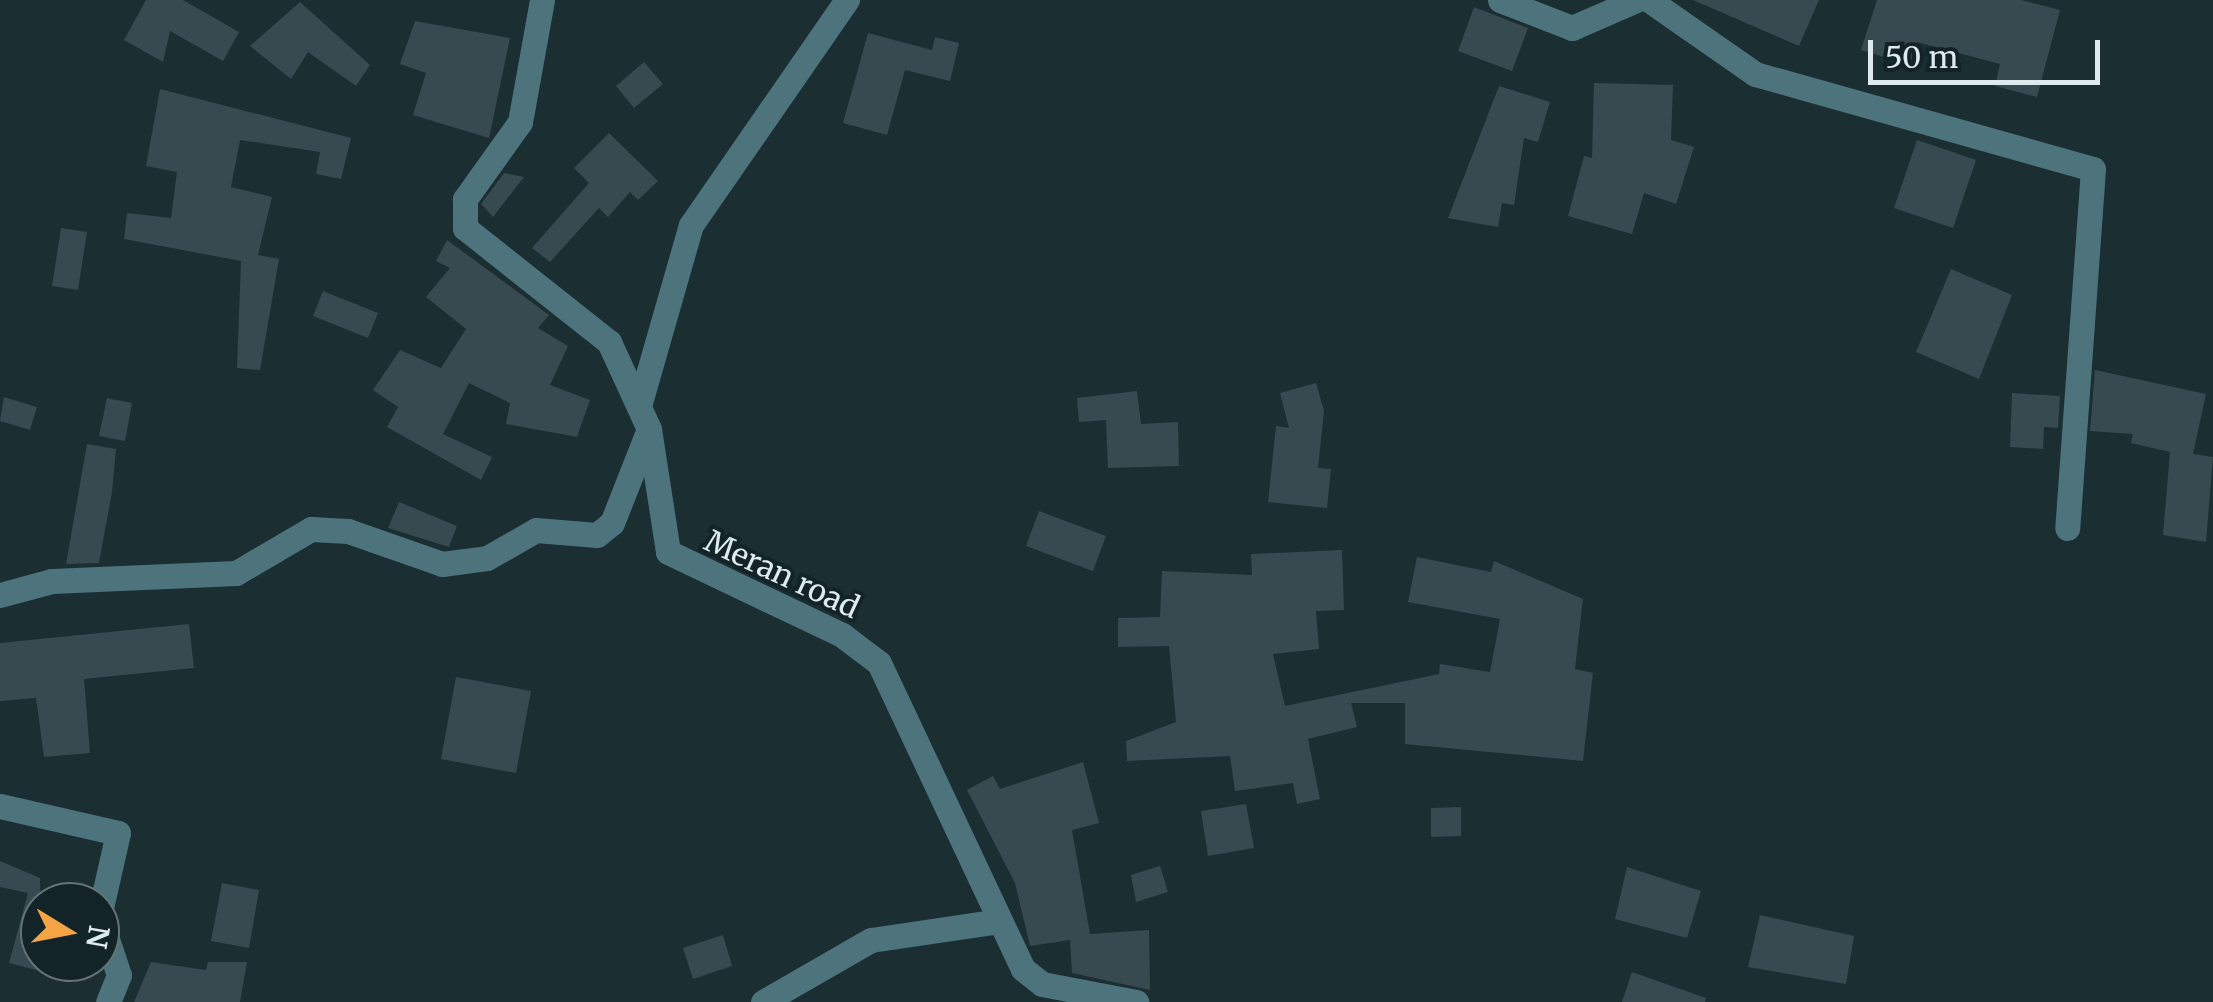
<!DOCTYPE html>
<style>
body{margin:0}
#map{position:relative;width:2213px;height:1002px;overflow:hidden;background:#1b2e32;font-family:Merriweather,serif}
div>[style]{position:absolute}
.building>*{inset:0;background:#374a4f}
.minor>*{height:25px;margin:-12.5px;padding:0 12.5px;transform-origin:12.5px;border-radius:12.5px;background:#4d737d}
span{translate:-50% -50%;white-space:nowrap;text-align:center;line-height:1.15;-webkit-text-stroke:8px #122428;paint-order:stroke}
.street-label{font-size:30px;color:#dfeaed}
.north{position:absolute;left:20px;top:882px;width:100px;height:100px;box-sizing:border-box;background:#122428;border:2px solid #647377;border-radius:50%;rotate:100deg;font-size:28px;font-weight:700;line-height:40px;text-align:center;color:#dfeaed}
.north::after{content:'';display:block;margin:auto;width:35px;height:45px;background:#f4a444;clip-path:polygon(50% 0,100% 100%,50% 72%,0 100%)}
.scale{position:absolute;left:1868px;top:40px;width:232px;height:45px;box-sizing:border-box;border:5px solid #dfeaed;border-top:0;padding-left:12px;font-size:30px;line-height:35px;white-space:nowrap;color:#dfeaed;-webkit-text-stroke:8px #122428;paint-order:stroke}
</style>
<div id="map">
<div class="building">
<div style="clip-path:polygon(146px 0,183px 0,239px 32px,223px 61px,170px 31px,163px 62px,124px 40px)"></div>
<div style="clip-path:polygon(1693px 0,1819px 0,1799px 46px)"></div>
<div style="clip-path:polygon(1877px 0,2021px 0,2060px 10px,2037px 97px,1995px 86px,2000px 64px,1917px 42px,1910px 65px,1861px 50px)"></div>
<div style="clip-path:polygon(300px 2px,370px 65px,356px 86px,308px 52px,291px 79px,250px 46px)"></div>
<div style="clip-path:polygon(1474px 7px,1528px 28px,1512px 71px,1458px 51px)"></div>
<div style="clip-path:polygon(415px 21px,510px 38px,489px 138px,413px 115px,426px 73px,400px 64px)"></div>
<div style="clip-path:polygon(868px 33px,932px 50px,935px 37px,959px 43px,950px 81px,905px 70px,887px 135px,843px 123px)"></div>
<div style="clip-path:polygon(644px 62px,663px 84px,634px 108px,616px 86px)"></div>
<div style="clip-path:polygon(1594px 83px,1673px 85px,1671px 140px,1694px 147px,1676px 204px,1644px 193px,1632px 234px,1568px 216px,1584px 156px,1592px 158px)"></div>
<div style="clip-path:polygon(1499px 86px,1550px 102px,1538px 142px,1524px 138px,1514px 205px,1502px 203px,1498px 227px,1448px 218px)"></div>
<div style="clip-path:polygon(160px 89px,351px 138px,341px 179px,316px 174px,320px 152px,240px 140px,231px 187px,272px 197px,258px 255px,279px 259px,260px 370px,237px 368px,241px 261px,124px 239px,127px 213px,171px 218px,177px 172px,146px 166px)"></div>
<div style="clip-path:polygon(609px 133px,658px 181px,638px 200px,630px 192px,608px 217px,599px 208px,550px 262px,532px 248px,589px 183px,574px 168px)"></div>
<div style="clip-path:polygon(1917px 140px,1976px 160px,1953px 228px,1894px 208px)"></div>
<div style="clip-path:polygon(504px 173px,524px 177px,493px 217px,481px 204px)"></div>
<div style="clip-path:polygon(61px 228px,87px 232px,78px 290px,52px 286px)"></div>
<div style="clip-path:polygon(447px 240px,549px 315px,538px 328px,568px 346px,550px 385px,590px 400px,577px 437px,506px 424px,510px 403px,469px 383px,443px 434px,492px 457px,481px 480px,387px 427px,398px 407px,373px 390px,400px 350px,441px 368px,466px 329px,426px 297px,450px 268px,436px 261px)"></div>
<div style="clip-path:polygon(1951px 269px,2012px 295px,1979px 379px,1916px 352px)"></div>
<div style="clip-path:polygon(323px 291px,378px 313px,368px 338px,313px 316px)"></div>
<div style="clip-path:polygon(2095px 370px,2206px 394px,2193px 454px,2213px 457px,2206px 542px,2163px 535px,2170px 452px,2131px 443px,2133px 434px,2090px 431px)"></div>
<div style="clip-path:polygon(1316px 383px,1324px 411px,1318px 468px,1331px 469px,1327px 508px,1268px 502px,1276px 426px,1289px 428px,1280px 393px)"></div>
<div style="clip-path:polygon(1137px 391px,1141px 424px,1178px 422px,1179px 466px,1108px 468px,1106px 420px,1079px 422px,1077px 398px)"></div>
<div style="clip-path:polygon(2012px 393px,2060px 396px,2058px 428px,2044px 427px,2043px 449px,2010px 447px)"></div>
<div style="clip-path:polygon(4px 397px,37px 407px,30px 430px,0 421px)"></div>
<div style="clip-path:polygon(107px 398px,132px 403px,125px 441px,99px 436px)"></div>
<div style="clip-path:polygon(87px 444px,116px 449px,112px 492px,99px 563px,66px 564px)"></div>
<div style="clip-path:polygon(399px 502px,457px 526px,449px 547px,388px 528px)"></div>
<div style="clip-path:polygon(1039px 511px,1106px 536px,1093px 571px,1026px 546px)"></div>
<div style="clip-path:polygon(1342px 550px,1344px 610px,1316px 611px,1319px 649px,1273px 654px,1285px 706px,1439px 674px,1440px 664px,1490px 672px,1500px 619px,1408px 602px,1417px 557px,1491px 572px,1494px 561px,1583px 599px,1575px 669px,1593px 673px,1583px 761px,1405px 744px,1405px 703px,1351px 703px,1357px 727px,1308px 739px,1320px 799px,1297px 804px,1293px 783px,1235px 791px,1230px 756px,1127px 761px,1126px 741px,1176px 722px,1169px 646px,1118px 647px,1118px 618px,1160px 617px,1162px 571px,1252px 575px,1251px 554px)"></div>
<div style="clip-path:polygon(189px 624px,194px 668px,84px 679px,90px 753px,44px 757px,36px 698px,0 701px,0 643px)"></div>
<div style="clip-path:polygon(456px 677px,531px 691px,516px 773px,441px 759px)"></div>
<div style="clip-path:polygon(1083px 762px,1099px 823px,1072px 830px,1090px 934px,1149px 930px,1150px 990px,1072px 973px,1070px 940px,1030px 946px,1015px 883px,967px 790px,993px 776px,1000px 789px)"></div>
<div style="clip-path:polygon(1246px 804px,1254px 848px,1208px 856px,1201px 811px)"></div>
<div style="clip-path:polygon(1461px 807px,1461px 836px,1431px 837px,1431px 808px)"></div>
<div style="clip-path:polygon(0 861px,40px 878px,40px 971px,9px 963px,28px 893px,0 887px)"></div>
<div style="clip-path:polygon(1160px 866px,1168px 892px,1136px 902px,1131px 875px)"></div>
<div style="clip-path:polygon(1627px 867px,1701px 891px,1687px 938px,1615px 919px)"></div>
<div style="clip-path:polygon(222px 883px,259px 890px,249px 948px,211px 941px)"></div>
<div style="clip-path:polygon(1760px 915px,1854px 936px,1846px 984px,1748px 967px)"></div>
<div style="clip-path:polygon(723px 935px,732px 966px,693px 979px,683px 948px)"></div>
<div style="clip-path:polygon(151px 962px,206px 970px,208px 962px,247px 962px,240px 1002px,134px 1002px)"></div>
<div style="clip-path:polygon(1632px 972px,1706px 998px,1705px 1002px,1622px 1002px)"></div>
</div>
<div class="minor">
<div style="left:542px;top:0;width:124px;rotate:100.2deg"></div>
<div style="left:520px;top:122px;width:95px;rotate:125.5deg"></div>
<div style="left:465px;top:199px;width:29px;rotate:90deg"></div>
<div style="left:465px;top:228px;width:184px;rotate:38.4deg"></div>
<div style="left:609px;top:342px;width:96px;rotate:65.3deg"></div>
<div style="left:649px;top:429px;width:124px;rotate:81.2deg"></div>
<div style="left:668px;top:552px;width:193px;rotate:25.5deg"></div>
<div style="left:842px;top:635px;width:46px;rotate:37.1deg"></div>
<div style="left:879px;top:663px;width:338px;rotate:64.8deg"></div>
<div style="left:1023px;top:969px;width:24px;rotate:38deg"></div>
<div style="left:1042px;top:984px;width:96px;rotate:10.8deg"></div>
<div style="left:1500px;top:0;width:77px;rotate:21.3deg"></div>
<div style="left:1572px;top:28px;width:70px;rotate:-23.6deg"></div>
<div style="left:1649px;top:0;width:129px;rotate:34.9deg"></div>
<div style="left:1755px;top:74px;width:351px;rotate:15.7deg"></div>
<div style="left:2093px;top:169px;width:360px;rotate:94.1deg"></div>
<div style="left:639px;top:406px;width:188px;rotate:-74deg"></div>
<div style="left:691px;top:225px;width:274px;rotate:-55.3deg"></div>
<div style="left:0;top:595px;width:54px;rotate:-15.1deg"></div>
<div style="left:52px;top:581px;width:184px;rotate:-2.5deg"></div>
<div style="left:236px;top:573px;width:87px;rotate:-30.4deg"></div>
<div style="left:311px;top:529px;width:37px;rotate:3deg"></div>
<div style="left:348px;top:531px;width:100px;rotate:19.3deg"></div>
<div style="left:442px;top:564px;width:45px;rotate:-7.6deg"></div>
<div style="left:487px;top:558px;width:56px;rotate:-29.7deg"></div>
<div style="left:536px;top:530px;width:61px;rotate:4.7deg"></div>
<div style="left:597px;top:535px;width:19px;rotate:-39deg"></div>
<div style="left:612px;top:523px;width:96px;rotate:-68.5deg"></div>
<div style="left:0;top:806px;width:121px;rotate:12.9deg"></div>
<div style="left:118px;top:833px;width:81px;rotate:102.8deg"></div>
<div style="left:100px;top:918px;width:60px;rotate:71.6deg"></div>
<div style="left:119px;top:975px;width:29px;rotate:112deg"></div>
<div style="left:763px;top:1002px;width:125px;rotate:-29.9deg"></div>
<div style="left:871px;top:940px;width:129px;rotate:-8.4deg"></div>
</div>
<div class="street-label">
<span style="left:782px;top:574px;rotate:25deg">Meran road</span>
</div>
<div class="north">N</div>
<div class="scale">50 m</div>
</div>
